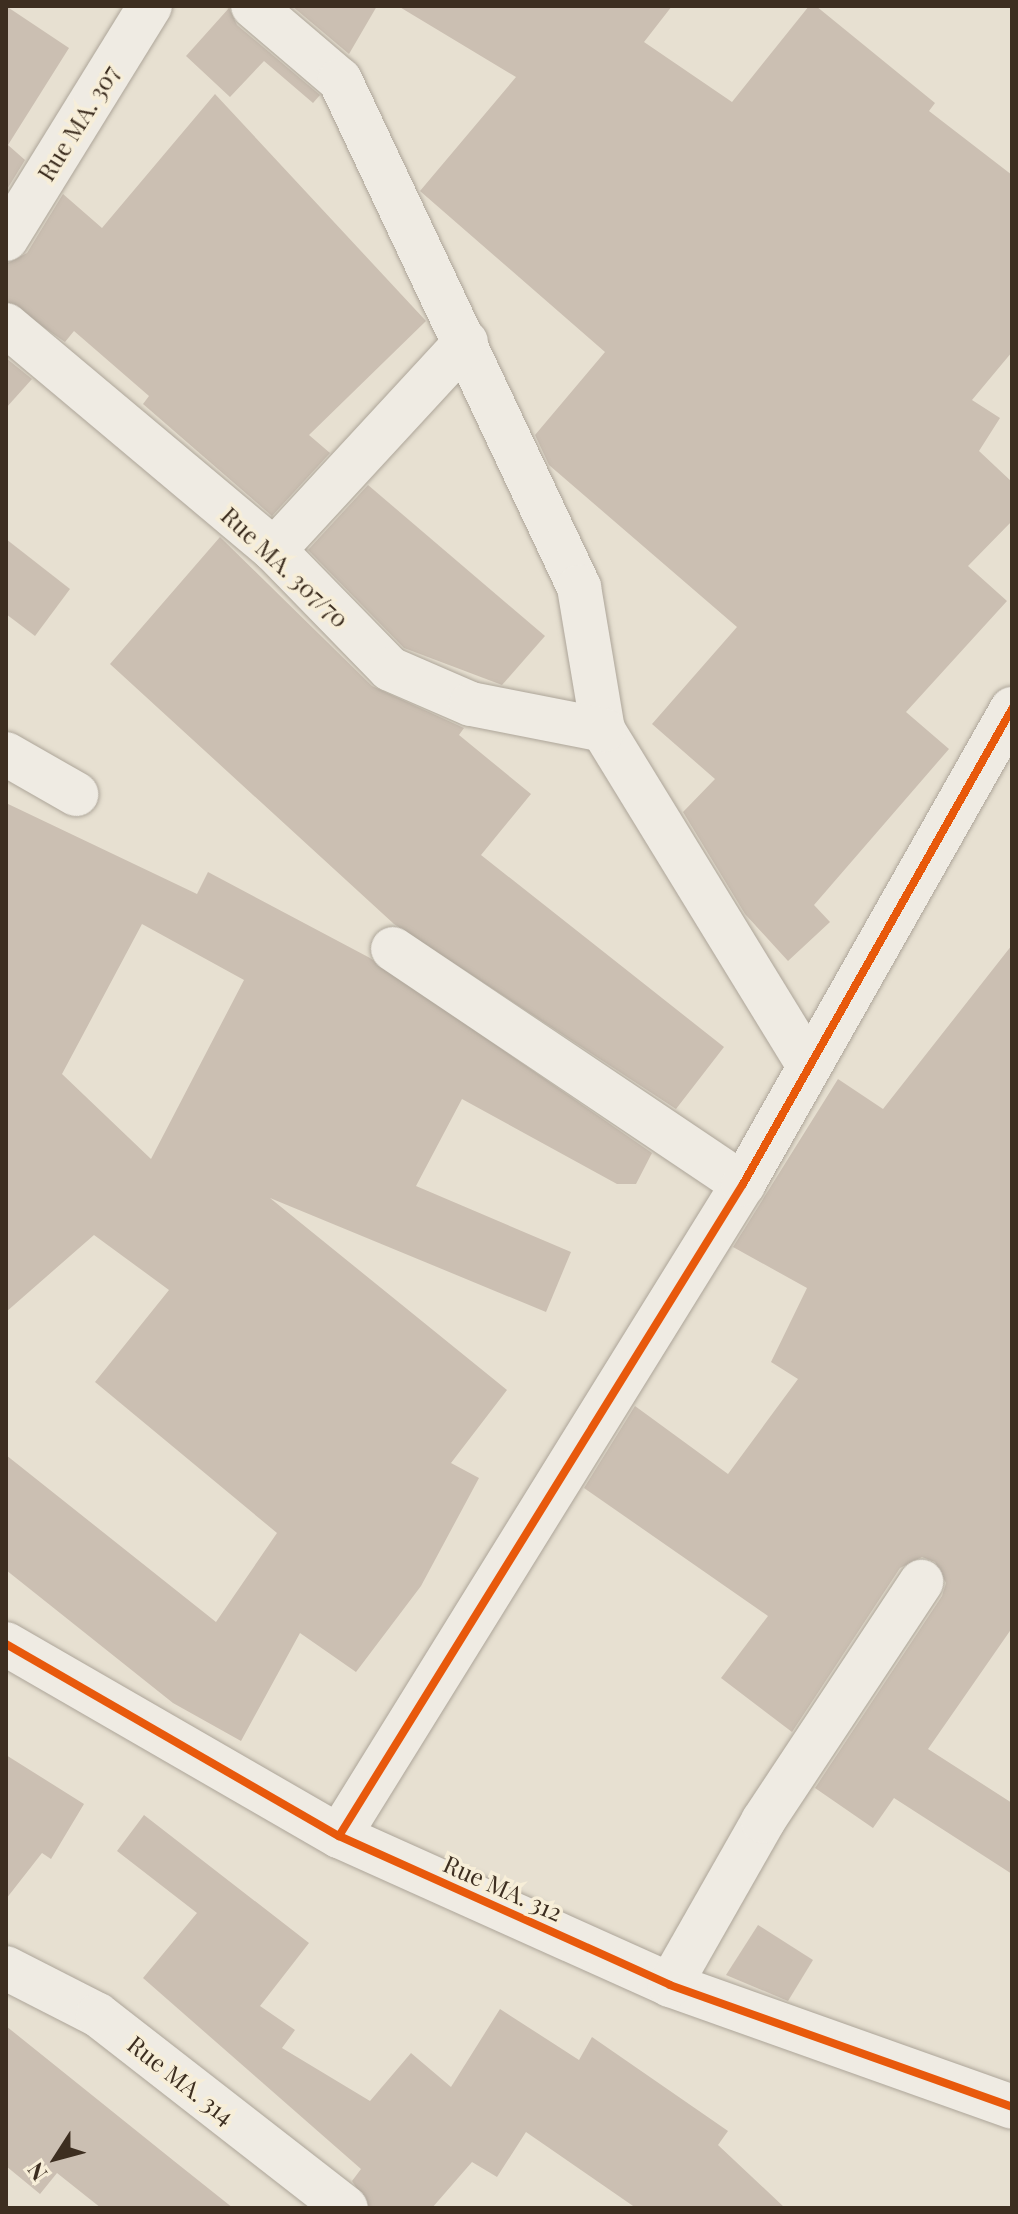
<!DOCTYPE html>
<style>
body{margin:0}
#map{position:relative;width:1018px;height:2214px;overflow:hidden;background:#e7e0d1;font-family:"Playfair Display",serif}
div>[style]{position:absolute}
.building>*{inset:0;background:#cbbfb2}
.roads{filter:drop-shadow(0 0 2px #ada599) drop-shadow(0 0 2px #ada599)}
.minor>*{height:44px;margin:-22px;padding:0 22px;transform-origin:22px;border-radius:22px;background:#efebe3}
.cycleway>*{height:8px;margin:-4px;padding:0 4px;transform-origin:4px;border-radius:4px;background:#e8590c}
span{translate:-50% -50%;white-space:nowrap;text-align:center;line-height:1.15;-webkit-text-stroke:7px #f7eed8;paint-order:stroke}
.street-label{font-size:24px;color:#3d2e20}
.frame{position:absolute;inset:0;border:8px solid #3d2e20;pointer-events:none}
.north{position:absolute;left:16px;top:2118px;width:80px;height:80px;-webkit-text-stroke:6px #f7eed8;paint-order:stroke;rotate:234deg;font-size:22px;font-weight:700;line-height:32px;text-align:center;color:#3d2e20}
.north::after{content:'';display:block;margin:auto;width:28px;height:36px;background:#3d2e20;clip-path:polygon(50% 0,100% 100%,50% 72%,0 100%)}
</style>
<div id="map">
<div class="building">
<div style="clip-path:polygon(6px 6px,69px 48px,8px 145px,25px 160px,6px 191px)"></div>
<div style="clip-path:polygon(292px 6px,377px 6px,349px 54px)"></div>
<div style="clip-path:polygon(398px 6px,672px 6px,644px 42px,732px 102px,809px 6px,816px 6px,935px 103px,929px 111px,1012px 175px,1012px 352px,972px 400px,1000px 418px,979px 451px,1012px 482px,1012px 521px,968px 566px,1007px 601px,906px 712px,949px 749px,814px 905px,830px 922px,788px 961px,745px 914px,683px 812px,715px 779px,652px 724px,737px 627px,549px 465px,535px 435px,605px 352px,420px 191px,516px 77px)"></div>
<div style="clip-path:polygon(229px 8px,237px 25px,320px 95px,313px 103px,264px 61px,230px 97px,186px 56px)"></div>
<div style="clip-path:polygon(215px 94px,426px 321px,309px 435px,330px 453px,272px 516px,143px 404px,149px 396px,74px 331px,65px 342px,6px 301px,6px 264px,27px 253px,63px 194px,102px 228px)"></div>
<div style="clip-path:polygon(6px 358px,32px 379px,6px 408px)"></div>
<div style="clip-path:polygon(368px 485px,545px 636px,502px 685px,404px 648px,308px 550px)"></div>
<div style="clip-path:polygon(220px 537px,372px 686px,464px 728px,459px 735px,531px 794px,481px 855px,724px 1047px,676px 1109px,394px 924px,110px 664px)"></div>
<div style="clip-path:polygon(6px 539px,70px 589px,35px 636px,6px 614px)"></div>
<div style="clip-path:polygon(evenodd,6px 803px,197px 894px,208px 872px,370px 958px,652px 1153px,636px 1184px,617px 1184px,462px 1099px,416px 1186px,571px 1252px,546px 1312px,270px 1198px,507px 1390px,451px 1463px,479px 1478px,421px 1586px,356px 1672px,300px 1633px,241px 1741px,173px 1703px,6px 1570px,6px 1455px,216px 1622px,277px 1533px,95px 1382px,169px 1290px,94px 1235px,6px 1312px,6px 803px,142px 924px,244px 980px,151px 1159px,62px 1074px,142px 924px)"></div>
<div style="clip-path:polygon(1012px 945px,1012px 1628px,928px 1749px,1012px 1803px,1012px 1874px,894px 1798px,873px 1828px,815px 1788px,942px 1596px,946px 1583px,935px 1562px,922px 1557px,900px 1568px,792px 1732px,721px 1678px,768px 1616px,584px 1488px,635px 1406px,728px 1474px,798px 1379px,771px 1362px,807px 1288px,733px 1247px,838px 1079px,883px 1109px)"></div>
<div style="clip-path:polygon(6px 1755px,84px 1804px,51px 1859px,42px 1853px,6px 1899px)"></div>
<div style="clip-path:polygon(144px 1815px,309px 1943px,260px 2006px,295px 2030px,282px 2048px,370px 2101px,411px 2053px,451px 2087px,500px 2009px,579px 2060px,592px 2037px,728px 2131px,718px 2145px,785px 2208px,636px 2208px,526px 2132px,497px 2177px,472px 2162px,432px 2208px,370px 2208px,352px 2181px,361px 2169px,143px 1978px,197px 1913px,117px 1851px)"></div>
<div style="clip-path:polygon(758px 1925px,813px 1960px,788px 2001px,726px 1975px)"></div>
<div style="clip-path:polygon(6px 2026px,174px 2161px,233px 2208px,101px 2208px,57px 2173px,40px 2194px,6px 2166px)"></div>
</div>
<div class="roads">
<div class="minor">
<div style="left:253px;top:6px;width:114px;rotate:40.4deg"></div>
<div style="left:340px;top:80px;width:561px;rotate:64.76deg"></div>
<div style="left:579px;top:587px;width:145px;rotate:80.5deg"></div>
<div style="left:603px;top:730px;width:393px;rotate:58.5deg"></div>
<div style="left:6px;top:239px;width:274px;rotate:-58.3deg"></div>
<div style="left:6px;top:325px;width:350px;rotate:40deg"></div>
<div style="left:274px;top:550px;width:166px;rotate:45.7deg"></div>
<div style="left:390px;top:669px;width:88px;rotate:23.4deg"></div>
<div style="left:471px;top:704px;width:135px;rotate:11.1deg"></div>
<div style="left:274px;top:550px;width:283px;rotate:-47.3deg"></div>
<div style="left:6px;top:754px;width:81px;rotate:29.7deg"></div>
<div style="left:393px;top:949px;width:422px;rotate:33.9deg"></div>
<div style="left:6px;top:1644px;width:384px;rotate:30deg"></div>
<div style="left:339px;top:1836px;width:363px;rotate:24.2deg"></div>
<div style="left:670px;top:1985px;width:363px;rotate:19.6deg"></div>
<div style="left:339px;top:1836px;width:767px;rotate:-58.22deg"></div>
<div style="left:743px;top:1184px;width:546px;rotate:-60.48deg"></div>
<div style="left:6px;top:1968px;width:103px;rotate:27.1deg"></div>
<div style="left:98px;top:2015px;width:314px;rotate:37.9deg"></div>
<div style="left:670px;top:1985px;width:189px;rotate:-60.4deg"></div>
<div style="left:763px;top:1821px;width:287px;rotate:-56.5deg"></div>
</div>
</div>
<div class="cycleway">
<div style="left:6px;top:1644px;width:384px;rotate:30deg"></div>
<div style="left:339px;top:1836px;width:363px;rotate:24.2deg"></div>
<div style="left:670px;top:1985px;width:363px;rotate:19.6deg"></div>
<div style="left:339px;top:1836px;width:767px;rotate:-58.22deg"></div>
<div style="left:743px;top:1184px;width:546px;rotate:-60.48deg"></div>
</div>
<div class="street-label">
<span style="left:78px;top:123px;rotate:-58deg">Rue MA. 307</span>
<span style="left:285px;top:567px;rotate:43deg">Rue MA. 307/70</span>
<span style="left:503px;top:1888px;rotate:24deg">Rue MA. 312</span>
<span style="left:181px;top:2080px;rotate:38deg">Rue MA. 314</span>
</div>
<div class="frame"></div>
<div class="north">N</div>
</div>
